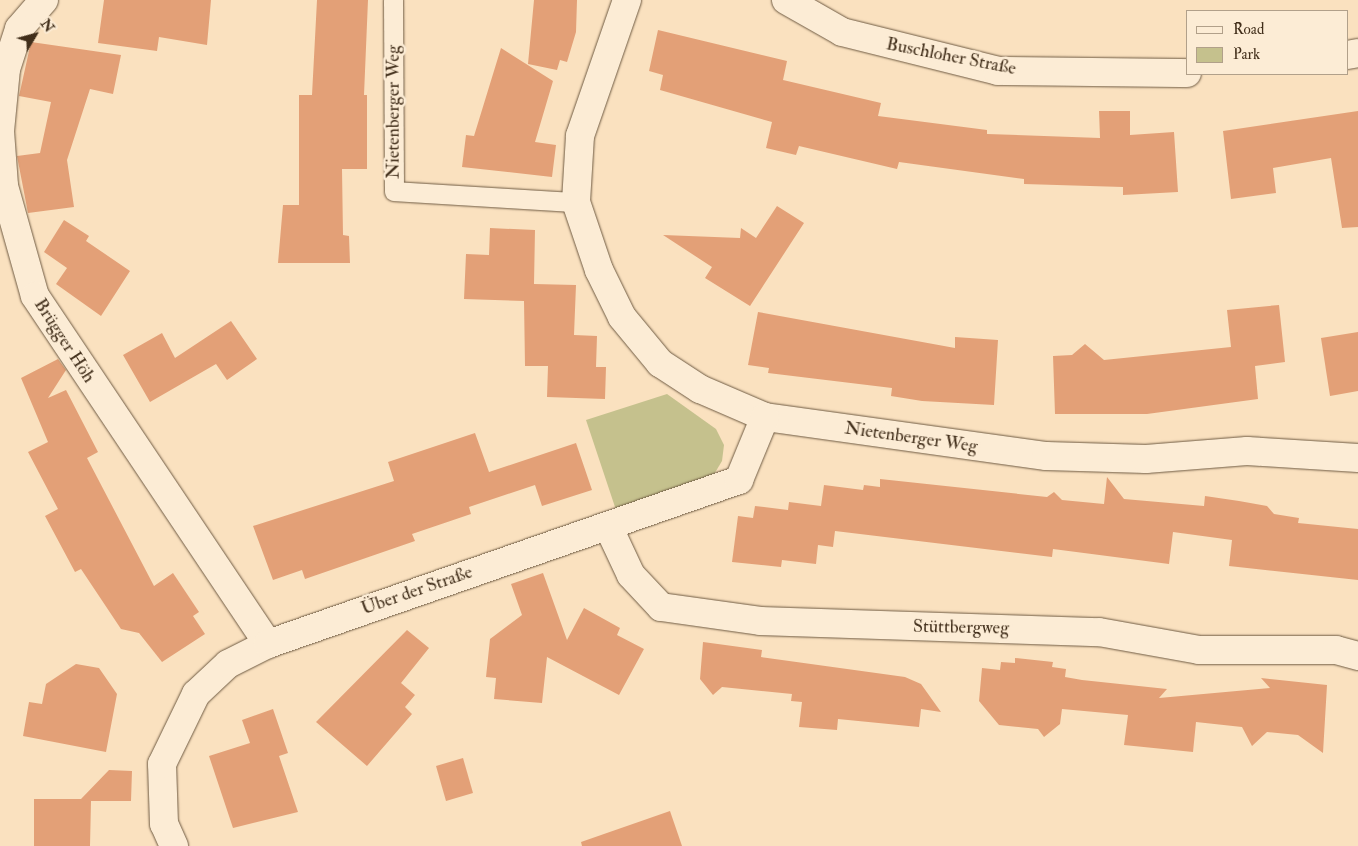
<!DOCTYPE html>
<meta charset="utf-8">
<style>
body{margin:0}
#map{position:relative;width:1358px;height:846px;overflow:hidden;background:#fae1bf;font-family:"IM FELL Double Pica",serif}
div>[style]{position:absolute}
.green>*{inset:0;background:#c5c18d}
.building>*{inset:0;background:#e3a077}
.roads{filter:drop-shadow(0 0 1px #6f5b43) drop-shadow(0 0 1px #6f5b43)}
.lane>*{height:19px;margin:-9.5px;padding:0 9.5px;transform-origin:9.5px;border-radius:9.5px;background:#fcecd5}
.street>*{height:28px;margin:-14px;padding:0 14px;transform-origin:14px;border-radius:14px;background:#fcecd5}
span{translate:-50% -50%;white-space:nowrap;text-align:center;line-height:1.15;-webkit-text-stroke:5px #fcecd5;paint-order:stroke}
.street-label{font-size:18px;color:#412e1a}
.legend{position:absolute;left:1186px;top:10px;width:162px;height:65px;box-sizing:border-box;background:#fcecd5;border:1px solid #b1a08a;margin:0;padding:6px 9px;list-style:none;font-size:15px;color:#412e1a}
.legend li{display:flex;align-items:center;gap:10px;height:25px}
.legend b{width:25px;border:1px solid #b1a08a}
.north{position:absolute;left:10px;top:10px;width:50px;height:50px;-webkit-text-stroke:4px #fcecd5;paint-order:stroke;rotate:53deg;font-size:14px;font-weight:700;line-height:20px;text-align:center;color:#412e1a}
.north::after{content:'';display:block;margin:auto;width:18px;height:22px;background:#412e1a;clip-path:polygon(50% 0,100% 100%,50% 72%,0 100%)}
</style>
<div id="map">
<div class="green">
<div style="clip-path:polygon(667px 394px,716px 429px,724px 445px,722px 461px,713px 476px,616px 510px,586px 420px)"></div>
</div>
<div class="building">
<div style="clip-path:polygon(104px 0,211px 0,207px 45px,159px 37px,157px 51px,98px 43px)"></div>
<div style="clip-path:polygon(317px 0,368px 0,364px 95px,367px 95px,367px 169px,342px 169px,343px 235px,349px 236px,350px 263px,278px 263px,283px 205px,299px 205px,299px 95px,312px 95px)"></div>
<div style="clip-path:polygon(534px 0,577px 0,576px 32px,567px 62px,560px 60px,557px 70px,528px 64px)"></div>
<div style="clip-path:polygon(658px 30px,787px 61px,783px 80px,881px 103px,878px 116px,987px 130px,987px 134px,1100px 138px,1099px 111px,1130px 111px,1130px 135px,1174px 132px,1178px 192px,1123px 195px,1123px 187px,1024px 184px,1024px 179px,899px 162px,897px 169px,799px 146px,796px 155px,766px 148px,772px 122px,660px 90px,663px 75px,649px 71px)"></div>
<div style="clip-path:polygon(31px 42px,121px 55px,113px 94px,90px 89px,67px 160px,74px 207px,28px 213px,17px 156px,40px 153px,51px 102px,19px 96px)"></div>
<div style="clip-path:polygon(501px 48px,553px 81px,535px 142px,556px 145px,552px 177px,462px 167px,466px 135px,474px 136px)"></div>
<div style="clip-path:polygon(1358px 111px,1358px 227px,1342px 228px,1331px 158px,1273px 168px,1276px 193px,1231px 199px,1223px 131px)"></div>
<div style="clip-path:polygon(777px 206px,804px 223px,750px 306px,705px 278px,712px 267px,663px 235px,740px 238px,741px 228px,756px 238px)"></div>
<div style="clip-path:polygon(64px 220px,89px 236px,86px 241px,130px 271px,101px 316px,56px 284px,67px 268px,44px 252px)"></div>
<div style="clip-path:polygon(490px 228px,535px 230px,534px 284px,576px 285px,574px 335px,597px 336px,596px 367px,606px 367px,605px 399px,547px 397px,548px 366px,525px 366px,524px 301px,464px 299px,466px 254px,489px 255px)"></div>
<div style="clip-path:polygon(1279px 305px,1285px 362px,1255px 366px,1258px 399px,1147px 414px,1055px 414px,1053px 356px,1072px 355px,1085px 344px,1104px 360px,1231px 347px,1227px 310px)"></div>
<div style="clip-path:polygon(758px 312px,955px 348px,955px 337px,998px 340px,994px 405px,922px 401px,891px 396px,892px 388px,768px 373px,769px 368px,748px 365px)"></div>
<div style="clip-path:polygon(231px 321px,257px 359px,227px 380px,216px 364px,150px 402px,123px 355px,162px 333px,175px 358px)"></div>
<div style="clip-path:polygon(1358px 332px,1358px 391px,1330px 396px,1321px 338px)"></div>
<div style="clip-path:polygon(58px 359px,66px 370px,48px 398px,66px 390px,98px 452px,87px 458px,154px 586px,173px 573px,199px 612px,193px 616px,205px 634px,162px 662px,139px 633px,121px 629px,81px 569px,75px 572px,45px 516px,58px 509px,28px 452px,48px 442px,21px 378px)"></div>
<div style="clip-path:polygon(475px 433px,489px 472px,576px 443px,592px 490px,542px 506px,535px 485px,469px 507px,471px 514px,412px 534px,415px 541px,305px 579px,302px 570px,273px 580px,253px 526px,394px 481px,388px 462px)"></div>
<div style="clip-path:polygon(1107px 477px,1124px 499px,1204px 506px,1205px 496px,1239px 501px,1267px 506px,1274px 514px,1299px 518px,1298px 523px,1358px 529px,1358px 580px,1229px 566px,1232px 540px,1173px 532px,1169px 564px,1053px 549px,1052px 557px,835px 531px,833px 547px,818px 545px,816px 564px,782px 560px,781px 567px,732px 562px,738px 516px,753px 518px,755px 506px,788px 510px,789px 502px,821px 506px,824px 485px,863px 490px,864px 485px,880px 487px,880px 479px,1047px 497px,1054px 492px,1062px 500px,1104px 504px)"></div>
<div style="clip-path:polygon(543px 573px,567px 640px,584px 608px,620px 628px,617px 635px,644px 649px,619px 695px,547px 657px,542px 703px,494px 699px,496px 678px,486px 677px,490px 639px,522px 615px,511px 584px)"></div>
<div style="clip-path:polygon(407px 630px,429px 648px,401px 683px,415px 695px,405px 707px,412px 714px,367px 766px,316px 722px)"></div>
<div style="clip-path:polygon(703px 642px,762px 650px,761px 657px,905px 677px,921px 684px,941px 712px,921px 709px,919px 727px,838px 719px,837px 730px,799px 727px,802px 702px,791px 701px,792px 694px,722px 687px,713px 695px,700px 679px)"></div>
<div style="clip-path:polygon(1015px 658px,1053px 662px,1052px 667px,1066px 669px,1065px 677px,1082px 680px,1167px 689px,1159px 698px,1270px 688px,1261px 678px,1327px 685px,1323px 753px,1298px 735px,1267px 732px,1252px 746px,1242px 727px,1196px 722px,1193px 752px,1124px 745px,1128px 715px,1062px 709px,1060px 724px,1044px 737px,1038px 729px,999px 725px,979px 701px,982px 668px,1000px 670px,1001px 662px,1015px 663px)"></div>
<div style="clip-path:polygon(76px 664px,99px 668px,117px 694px,106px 752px,23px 736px,29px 702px,42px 704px,46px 684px)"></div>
<div style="clip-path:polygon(273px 709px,288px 753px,279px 756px,298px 812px,233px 828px,209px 756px,250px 743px,242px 720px)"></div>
<div style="clip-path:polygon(463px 758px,473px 793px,446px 801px,436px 766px)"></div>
<div style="clip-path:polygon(109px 770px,132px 771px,131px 801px,91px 801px,90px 846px,34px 846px,34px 799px,81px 799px)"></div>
<div style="clip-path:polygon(670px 811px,682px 846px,582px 846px,581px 842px)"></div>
</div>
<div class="roads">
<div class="lane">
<div style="left:393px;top:0;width:191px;rotate:89.7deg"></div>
<div style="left:394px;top:191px;width:182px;rotate:3.5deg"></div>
</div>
<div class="street">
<div style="left:44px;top:0;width:38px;rotate:131deg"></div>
<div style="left:19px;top:29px;width:42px;rotate:108deg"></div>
<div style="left:6px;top:69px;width:62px;rotate:95.5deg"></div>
<div style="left:0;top:131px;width:55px;rotate:85.8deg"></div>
<div style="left:4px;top:186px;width:114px;rotate:74.3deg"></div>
<div style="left:35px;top:296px;width:419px;rotate:56.2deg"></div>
<div style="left:627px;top:0;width:144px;rotate:109.1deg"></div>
<div style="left:580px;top:136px;width:66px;rotate:93.5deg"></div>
<div style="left:576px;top:202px;width:72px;rotate:71.3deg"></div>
<div style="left:599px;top:270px;width:52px;rotate:63.9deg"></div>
<div style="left:622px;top:317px;width:60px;rotate:50.4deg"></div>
<div style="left:660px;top:363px;width:48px;rotate:33deg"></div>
<div style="left:700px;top:389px;width:71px;rotate:23.3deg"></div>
<div style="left:765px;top:417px;width:284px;rotate:7.9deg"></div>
<div style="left:1046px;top:456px;width:100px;rotate:1.7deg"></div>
<div style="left:1146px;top:459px;width:101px;rotate:-4.5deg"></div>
<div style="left:1247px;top:451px;width:111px;rotate:3.6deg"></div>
<div style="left:786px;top:0;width:64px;rotate:29.7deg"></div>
<div style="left:842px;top:32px;width:161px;rotate:14deg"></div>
<div style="left:998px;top:71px;width:189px;rotate:0.6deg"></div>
<div style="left:1347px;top:55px;width:11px;rotate:-10deg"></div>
<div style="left:608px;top:526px;width:54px;rotate:64.9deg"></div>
<div style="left:631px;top:575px;width:44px;rotate:46.8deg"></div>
<div style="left:661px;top:607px;width:100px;rotate:8deg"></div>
<div style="left:760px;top:621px;width:339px;rotate:1.9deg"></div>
<div style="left:1099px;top:632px;width:102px;rotate:10.2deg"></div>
<div style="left:1199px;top:650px;width:137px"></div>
<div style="left:1336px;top:650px;width:23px;rotate:15deg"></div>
<div style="left:174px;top:846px;width:24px;rotate:-114deg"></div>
<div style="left:164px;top:824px;width:60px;rotate:-91.9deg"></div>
<div style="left:162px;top:764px;width:78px;rotate:-64.1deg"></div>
<div style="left:196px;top:694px;width:44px;rotate:-43.2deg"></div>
<div style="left:228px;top:664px;width:45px;rotate:-26.6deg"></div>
<div style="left:268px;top:644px;width:499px;rotate:-19.2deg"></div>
<div style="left:739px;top:480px;width:68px;rotate:-67.6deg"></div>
</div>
</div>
<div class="street-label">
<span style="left:951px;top:57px;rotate:11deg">Buschloher Straße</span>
<span style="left:394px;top:112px;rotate:-90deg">Nietenberger Weg</span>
<span style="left:64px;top:341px;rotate:57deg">Brügger Höh</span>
<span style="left:911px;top:438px;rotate:8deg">Nietenberger Weg</span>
<span style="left:417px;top:591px;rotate:-19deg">Über der Straße</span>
<span style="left:961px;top:628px;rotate:1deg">Stüttbergweg</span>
</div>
<ul class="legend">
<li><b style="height:6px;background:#fcecd5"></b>Road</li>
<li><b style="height:14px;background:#c5c18d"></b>Park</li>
</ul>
<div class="north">N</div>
</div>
